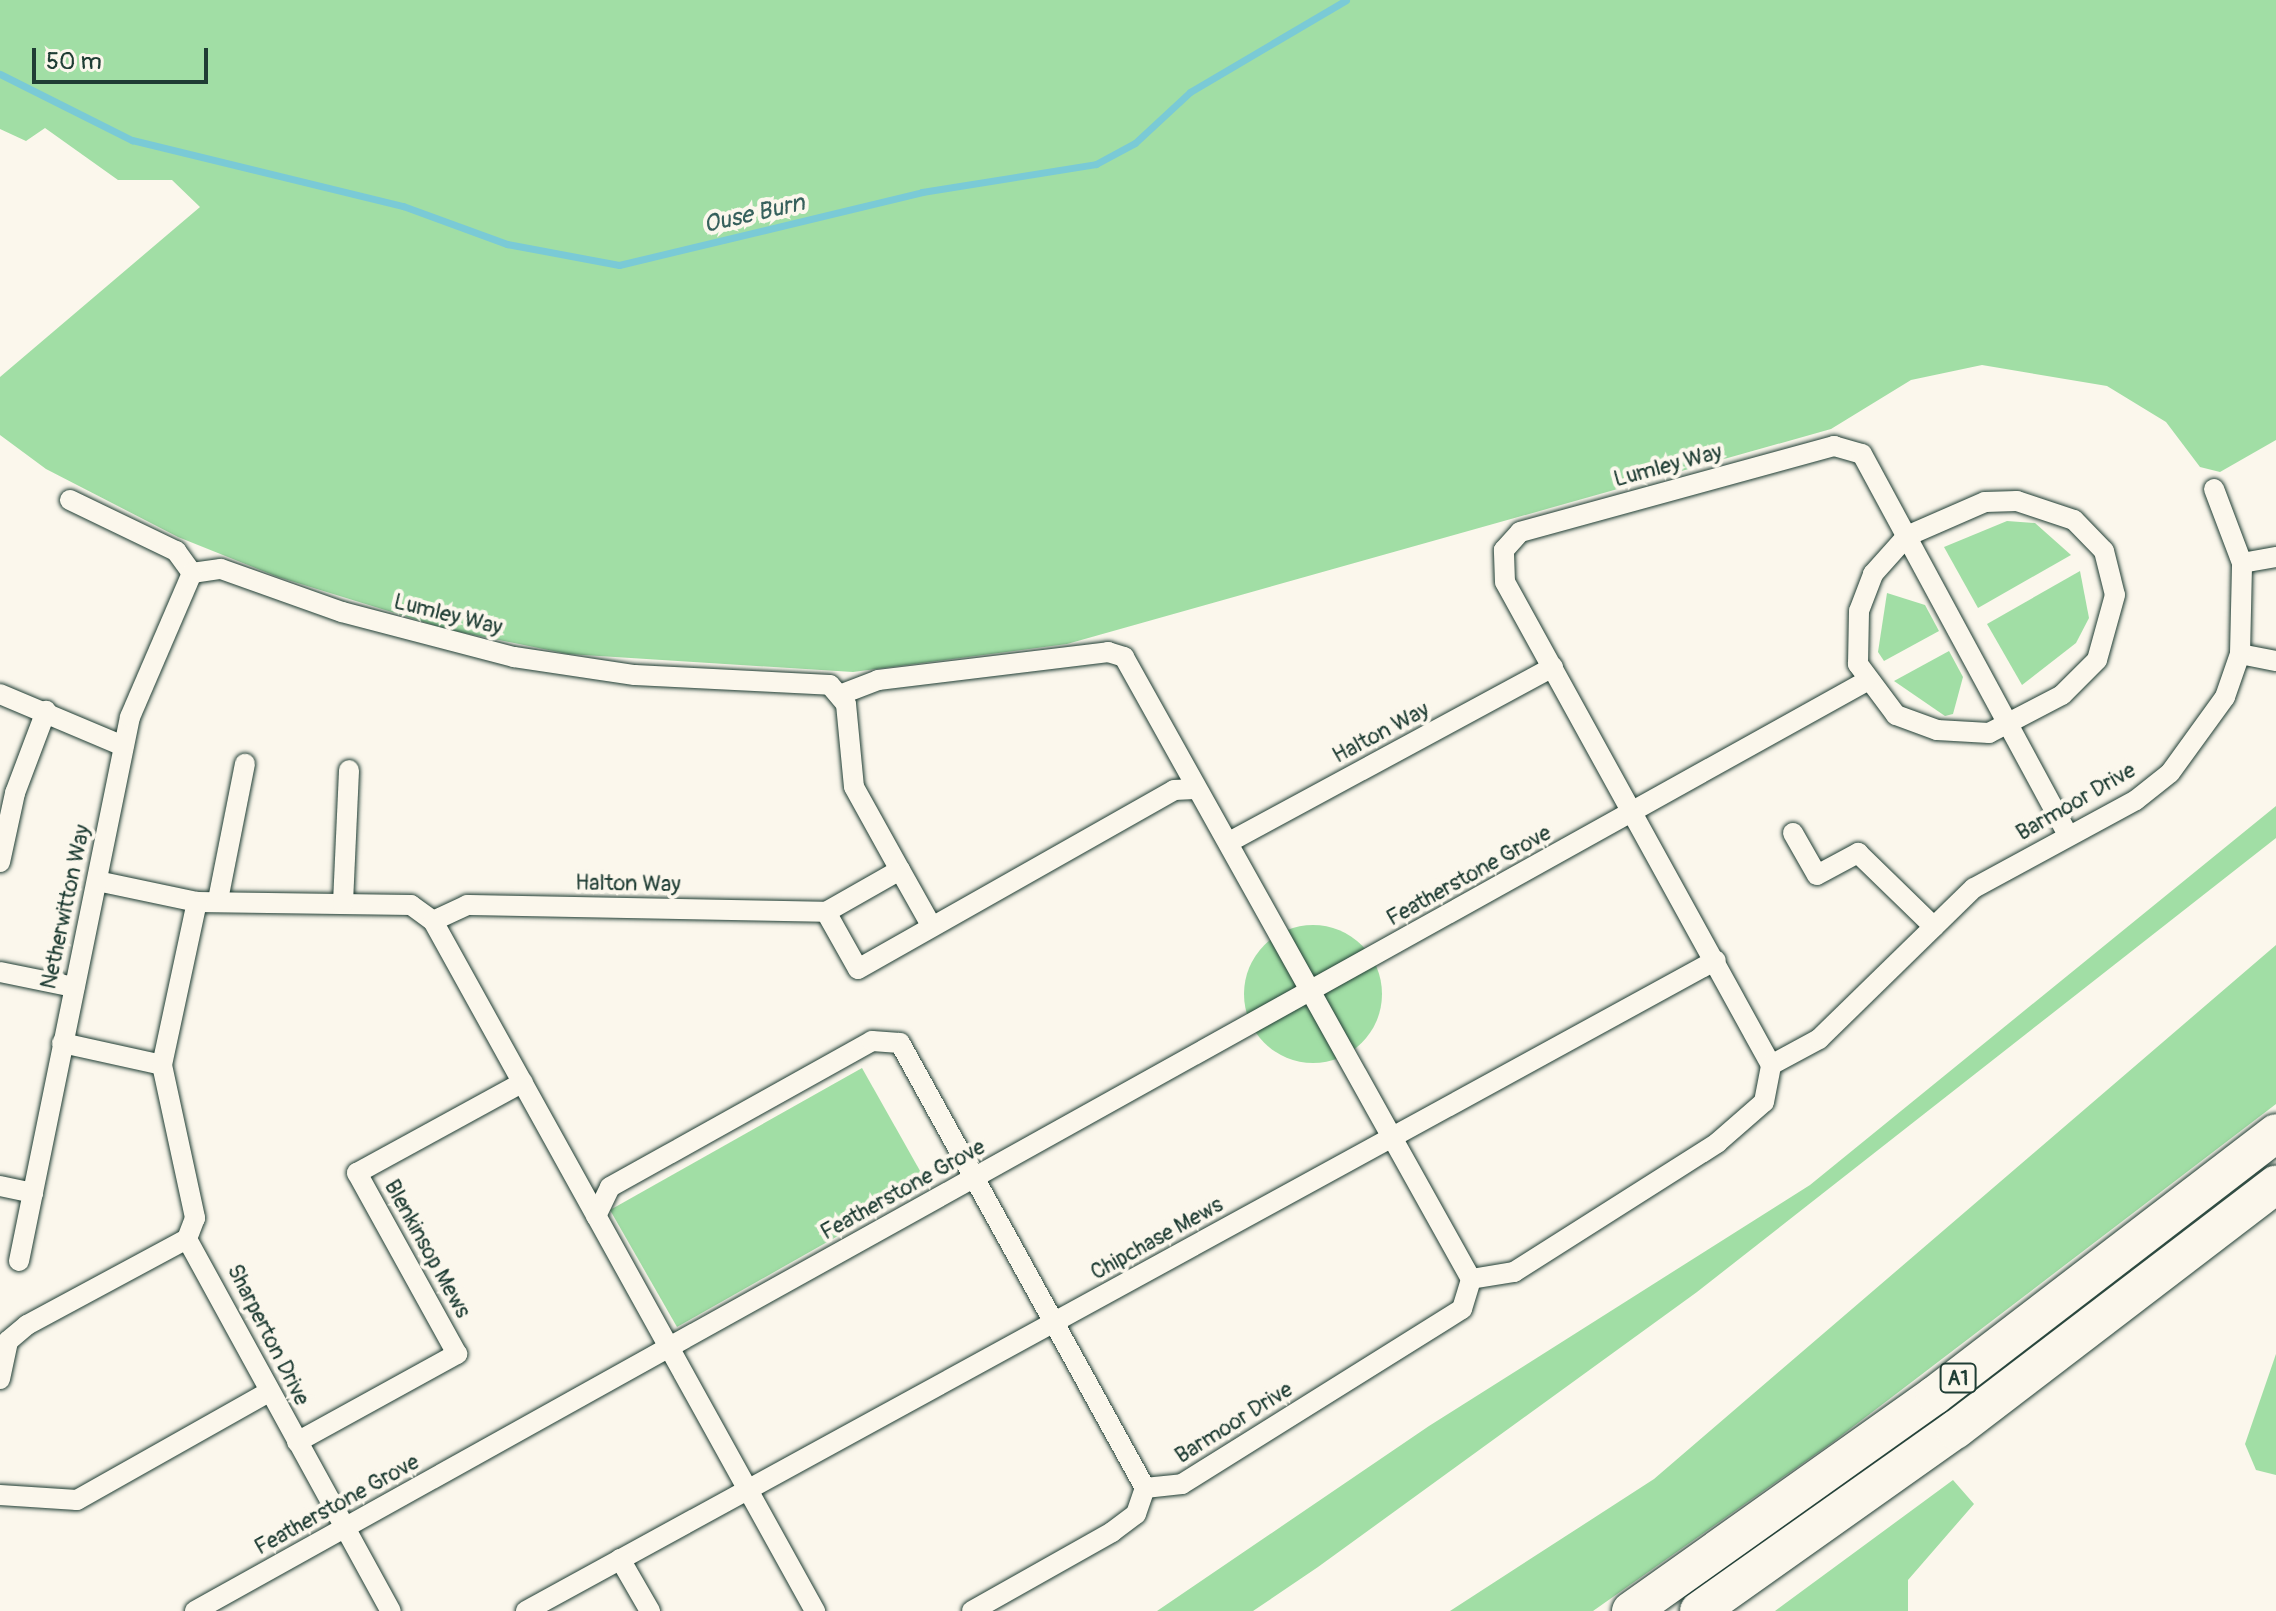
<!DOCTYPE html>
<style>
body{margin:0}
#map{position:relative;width:2276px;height:1611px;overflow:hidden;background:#fbf7ec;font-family:Pangolin,sans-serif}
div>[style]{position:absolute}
.green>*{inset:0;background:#a1dea5}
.round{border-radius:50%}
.stream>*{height:7px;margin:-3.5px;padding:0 3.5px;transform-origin:3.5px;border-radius:3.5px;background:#7acad6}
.roads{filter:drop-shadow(0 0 2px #1f3d34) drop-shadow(0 0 2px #1f3d34)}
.street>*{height:20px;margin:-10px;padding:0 10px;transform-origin:10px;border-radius:10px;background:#fbf7ec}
.highway>*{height:38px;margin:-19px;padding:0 19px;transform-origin:19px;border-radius:19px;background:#fbf7ec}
span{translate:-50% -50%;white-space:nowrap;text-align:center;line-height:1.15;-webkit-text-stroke:8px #fbf7ec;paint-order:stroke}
.shield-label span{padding:2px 6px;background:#fbf7ec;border:2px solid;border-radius:6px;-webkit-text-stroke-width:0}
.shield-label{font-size:20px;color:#1f3d34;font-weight:700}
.street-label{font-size:22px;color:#1f3d34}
.water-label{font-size:24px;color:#36605c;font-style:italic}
.scale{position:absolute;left:32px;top:48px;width:176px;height:36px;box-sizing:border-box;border:4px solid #1f3d34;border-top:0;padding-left:10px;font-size:24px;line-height:28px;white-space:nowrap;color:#1f3d34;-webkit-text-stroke:6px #fbf7ec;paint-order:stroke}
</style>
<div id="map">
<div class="green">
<div style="clip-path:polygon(0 0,2276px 0,2276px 440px,2220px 472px,2200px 467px,2166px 422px,2107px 386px,1982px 365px,1911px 380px,1831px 429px,1067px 644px,853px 672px,568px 654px,450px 630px,278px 577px,178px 537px,46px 469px,0 435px,0 377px,200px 207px,172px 180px,118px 180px,45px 128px,26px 141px,0 129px)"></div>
<div style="clip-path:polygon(2007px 521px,2035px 523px,2071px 555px,1978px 608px,1944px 547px)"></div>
<div style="clip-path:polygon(2080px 571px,2089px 618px,2076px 643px,2022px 685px,1987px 624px)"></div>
<div style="clip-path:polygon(1887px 593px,1925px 605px,1939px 631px,1884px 661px,1878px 652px)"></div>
<div style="clip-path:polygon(1949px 651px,1963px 677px,1953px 714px,1945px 716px,1894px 681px)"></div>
<div style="clip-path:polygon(2276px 806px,2276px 838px,1697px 1292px,1318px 1567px,1253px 1611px,1157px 1611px,1429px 1426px,1810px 1185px)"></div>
<div class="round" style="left:1244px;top:925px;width:138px;height:138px"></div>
<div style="clip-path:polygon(2276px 945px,2276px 1104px,1833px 1442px,1593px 1611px,1450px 1611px,1654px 1479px)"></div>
<div style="clip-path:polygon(862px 1068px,928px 1185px,677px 1327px,610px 1210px)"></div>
<div style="clip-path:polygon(2276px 1354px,2276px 1475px,2256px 1470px,2245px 1444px)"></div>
<div style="clip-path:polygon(1953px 1480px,1974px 1504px,1908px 1580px,1908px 1611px,1775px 1611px)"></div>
</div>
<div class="stream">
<div style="left:0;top:74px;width:148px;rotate:26.6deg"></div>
<div style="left:132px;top:140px;width:279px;rotate:13.7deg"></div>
<div style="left:403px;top:206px;width:111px;rotate:20.1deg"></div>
<div style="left:507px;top:244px;width:114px;rotate:10.6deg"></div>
<div style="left:619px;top:265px;width:312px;rotate:-13.5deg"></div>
<div style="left:922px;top:192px;width:176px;rotate:-9.1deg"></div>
<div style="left:1096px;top:164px;width:44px;rotate:-28.3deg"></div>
<div style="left:1135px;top:143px;width:75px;rotate:-42.8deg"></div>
<div style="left:1190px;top:92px;width:181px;rotate:-30.5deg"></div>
</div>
<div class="roads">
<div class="street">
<div style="left:70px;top:500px;width:118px;rotate:25.7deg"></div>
<div style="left:176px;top:551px;width:27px;rotate:54deg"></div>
<div style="left:2017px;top:501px;width:60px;rotate:18.4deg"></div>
<div style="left:2074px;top:520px;width:43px;rotate:45.9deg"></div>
<div style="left:2104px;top:551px;width:45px;rotate:76deg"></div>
<div style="left:2115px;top:595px;width:67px;rotate:105.5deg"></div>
<div style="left:2097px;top:660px;width:49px;rotate:135deg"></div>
<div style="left:2062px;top:695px;width:82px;rotate:152.5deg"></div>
<div style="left:1989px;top:733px;width:52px;rotate:-176.7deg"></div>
<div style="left:1937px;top:730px;width:44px;rotate:-159.9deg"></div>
<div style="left:1896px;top:715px;width:64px;rotate:-126.7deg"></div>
<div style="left:1858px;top:664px;width:53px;rotate:-88.9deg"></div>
<div style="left:1859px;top:611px;width:40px;rotate:-69deg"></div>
<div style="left:1873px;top:574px;width:51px;rotate:-48.2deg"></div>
<div style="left:1907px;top:536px;width:85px;rotate:-23.6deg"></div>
<div style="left:1985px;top:502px;width:32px;rotate:-2deg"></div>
<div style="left:2242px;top:563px;width:35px;rotate:-10deg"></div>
<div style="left:192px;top:573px;width:29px;rotate:-8deg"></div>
<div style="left:221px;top:569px;width:128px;rotate:19.6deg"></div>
<div style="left:342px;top:612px;width:178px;rotate:14.7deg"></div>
<div style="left:514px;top:657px;width:122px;rotate:8.5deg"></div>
<div style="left:635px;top:675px;width:195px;rotate:2.9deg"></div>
<div style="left:830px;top:685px;width:25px;rotate:50deg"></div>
<div style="left:846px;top:704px;width:83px;rotate:84.5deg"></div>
<div style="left:854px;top:787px;width:95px;rotate:61deg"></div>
<div style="left:2240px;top:654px;width:37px;rotate:11deg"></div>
<div style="left:0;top:694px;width:134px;rotate:22.9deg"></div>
<div style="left:842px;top:694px;width:39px;rotate:-21deg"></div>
<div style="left:878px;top:680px;width:232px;rotate:-6.9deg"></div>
<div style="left:1108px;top:652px;width:17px;rotate:17deg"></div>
<div style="left:1124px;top:657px;width:712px;rotate:60.84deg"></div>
<div style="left:1793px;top:833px;width:48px;rotate:60.3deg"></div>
<div style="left:1817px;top:875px;width:47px;rotate:-28.2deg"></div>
<div style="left:1858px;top:853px;width:106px;rotate:44.2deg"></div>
<div style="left:1231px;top:841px;width:366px;rotate:-28.4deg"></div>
<div style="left:0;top:862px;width:71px;rotate:-77.7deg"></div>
<div style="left:15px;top:793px;width:88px;rotate:-69.3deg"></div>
<div style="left:218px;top:900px;width:139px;rotate:-78.8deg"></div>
<div style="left:197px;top:902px;width:214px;rotate:0.8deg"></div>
<div style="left:411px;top:905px;width:27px;rotate:36deg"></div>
<div style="left:433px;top:921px;width:789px;rotate:61.03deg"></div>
<div style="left:343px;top:903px;width:133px;rotate:-87.4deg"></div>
<div style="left:826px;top:912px;width:65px;rotate:60.7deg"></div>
<div style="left:858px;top:969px;width:363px;rotate:-29.5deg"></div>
<div style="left:1174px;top:790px;width:21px;rotate:-3deg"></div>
<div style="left:433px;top:921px;width:38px;rotate:-25deg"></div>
<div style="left:467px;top:905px;width:359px;rotate:1.1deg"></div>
<div style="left:826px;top:912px;width:85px;rotate:-29.6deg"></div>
<div style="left:900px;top:870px;width:65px;rotate:60.7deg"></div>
<div style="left:0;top:972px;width:76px;rotate:11.5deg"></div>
<div style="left:62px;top:1043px;width:102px;rotate:12.4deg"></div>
<div style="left:162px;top:1065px;width:167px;rotate:-77.9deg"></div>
<div style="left:197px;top:902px;width:102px;rotate:-168.1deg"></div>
<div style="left:162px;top:1065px;width:157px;rotate:77.8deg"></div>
<div style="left:195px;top:1218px;width:22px;rotate:111deg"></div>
<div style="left:1771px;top:1065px;width:551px;rotate:-118.84deg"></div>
<div style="left:1505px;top:582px;width:32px;rotate:-92deg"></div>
<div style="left:1504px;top:550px;width:24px;rotate:-48deg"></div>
<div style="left:1520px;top:532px;width:326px;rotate:-15.3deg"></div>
<div style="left:1834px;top:446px;width:29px;rotate:16deg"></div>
<div style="left:1862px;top:454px;width:433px;rotate:61.6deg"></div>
<div style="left:0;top:1186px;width:34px;rotate:12deg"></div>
<div style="left:596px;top:1216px;width:32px;rotate:-64deg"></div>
<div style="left:610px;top:1187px;width:300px;rotate:-29.1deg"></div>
<div style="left:872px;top:1041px;width:28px;rotate:4deg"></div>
<div style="left:900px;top:1043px;width:508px;rotate:61.16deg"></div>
<div style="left:187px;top:1239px;width:424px;rotate:61.3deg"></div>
<div style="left:19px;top:1261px;width:555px;rotate:-78.47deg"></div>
<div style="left:130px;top:717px;width:157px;rotate:-66.7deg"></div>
<div style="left:0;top:1379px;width:39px;rotate:-78deg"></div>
<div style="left:8px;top:1341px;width:25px;rotate:-40deg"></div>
<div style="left:27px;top:1325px;width:182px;rotate:-28.3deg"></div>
<div style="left:297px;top:1442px;width:183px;rotate:-28.8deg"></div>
<div style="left:457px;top:1354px;width:207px;rotate:-118.9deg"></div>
<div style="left:357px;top:1173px;width:189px;rotate:-28.7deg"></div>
<div style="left:0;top:1495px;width:77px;rotate:3.7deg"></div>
<div style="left:77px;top:1500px;width:220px;rotate:-29.4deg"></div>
<div style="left:620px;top:1559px;width:60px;rotate:60deg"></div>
<div style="left:195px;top:1611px;width:1911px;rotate:-29.09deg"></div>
<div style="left:526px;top:1611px;width:1356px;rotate:-28.68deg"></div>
<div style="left:972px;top:1611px;width:161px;rotate:-29.4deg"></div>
<div style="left:1112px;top:1532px;width:30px;rotate:-37deg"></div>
<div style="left:1136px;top:1514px;width:28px;rotate:-71deg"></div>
<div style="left:1145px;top:1488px;width:37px;rotate:-6deg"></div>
<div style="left:1182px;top:1484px;width:330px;rotate:-32deg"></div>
<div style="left:1462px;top:1309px;width:31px;rotate:-73deg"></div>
<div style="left:1471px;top:1279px;width:44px;rotate:-9.2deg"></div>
<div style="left:1514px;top:1272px;width:241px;rotate:-32.4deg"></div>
<div style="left:1717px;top:1143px;width:62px;rotate:-41.1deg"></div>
<div style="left:1764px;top:1102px;width:38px;rotate:-79deg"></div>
<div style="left:1771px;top:1065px;width:55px;rotate:-28.4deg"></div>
<div style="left:1819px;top:1039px;width:216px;rotate:-44.3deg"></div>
<div style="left:1974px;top:888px;width:184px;rotate:-28.5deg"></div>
<div style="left:2136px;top:800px;width:43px;rotate:-38.5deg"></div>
<div style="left:2170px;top:773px;width:94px;rotate:-54.1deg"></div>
<div style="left:2225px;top:697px;width:46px;rotate:-70.8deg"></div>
<div style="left:2240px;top:654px;width:91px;rotate:-88.7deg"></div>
<div style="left:2242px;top:563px;width:79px;rotate:-110.7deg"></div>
</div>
<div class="highway">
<div style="left:1631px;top:1611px;width:373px;rotate:-35.4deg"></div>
<div style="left:1935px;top:1395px;width:430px;rotate:-37.5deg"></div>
<div style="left:1699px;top:1611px;width:314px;rotate:-35.3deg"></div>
<div style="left:1955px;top:1430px;width:404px;rotate:-37.4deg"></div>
</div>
</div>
<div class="shield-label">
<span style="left:1958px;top:1378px">A1</span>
</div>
<div class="street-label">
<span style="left:1668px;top:466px;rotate:-15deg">Lumley Way</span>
<span style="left:448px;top:615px;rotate:14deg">Lumley Way</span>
<span style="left:1381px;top:733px;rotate:-28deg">Halton Way</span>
<span style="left:2076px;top:802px;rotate:-30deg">Barmoor Drive</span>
<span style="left:1469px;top:876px;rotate:-29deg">Featherstone Grove</span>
<span style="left:628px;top:884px;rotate:1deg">Halton Way</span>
<span style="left:66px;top:907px;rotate:-78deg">Netherwitton Way</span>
<span style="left:903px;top:1190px;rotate:-29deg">Featherstone Grove</span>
<span style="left:1157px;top:1239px;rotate:-29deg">Chipchase Mews</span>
<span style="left:427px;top:1249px;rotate:61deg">Blenkinsop Mews</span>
<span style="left:268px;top:1335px;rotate:63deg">Sharperton Drive</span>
<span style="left:1234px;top:1423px;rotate:-32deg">Barmoor Drive</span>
<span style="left:337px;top:1505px;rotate:-29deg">Featherstone Grove</span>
</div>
<div class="water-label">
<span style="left:754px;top:214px;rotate:-13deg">Ouse Burn</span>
</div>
<div class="scale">50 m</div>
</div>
